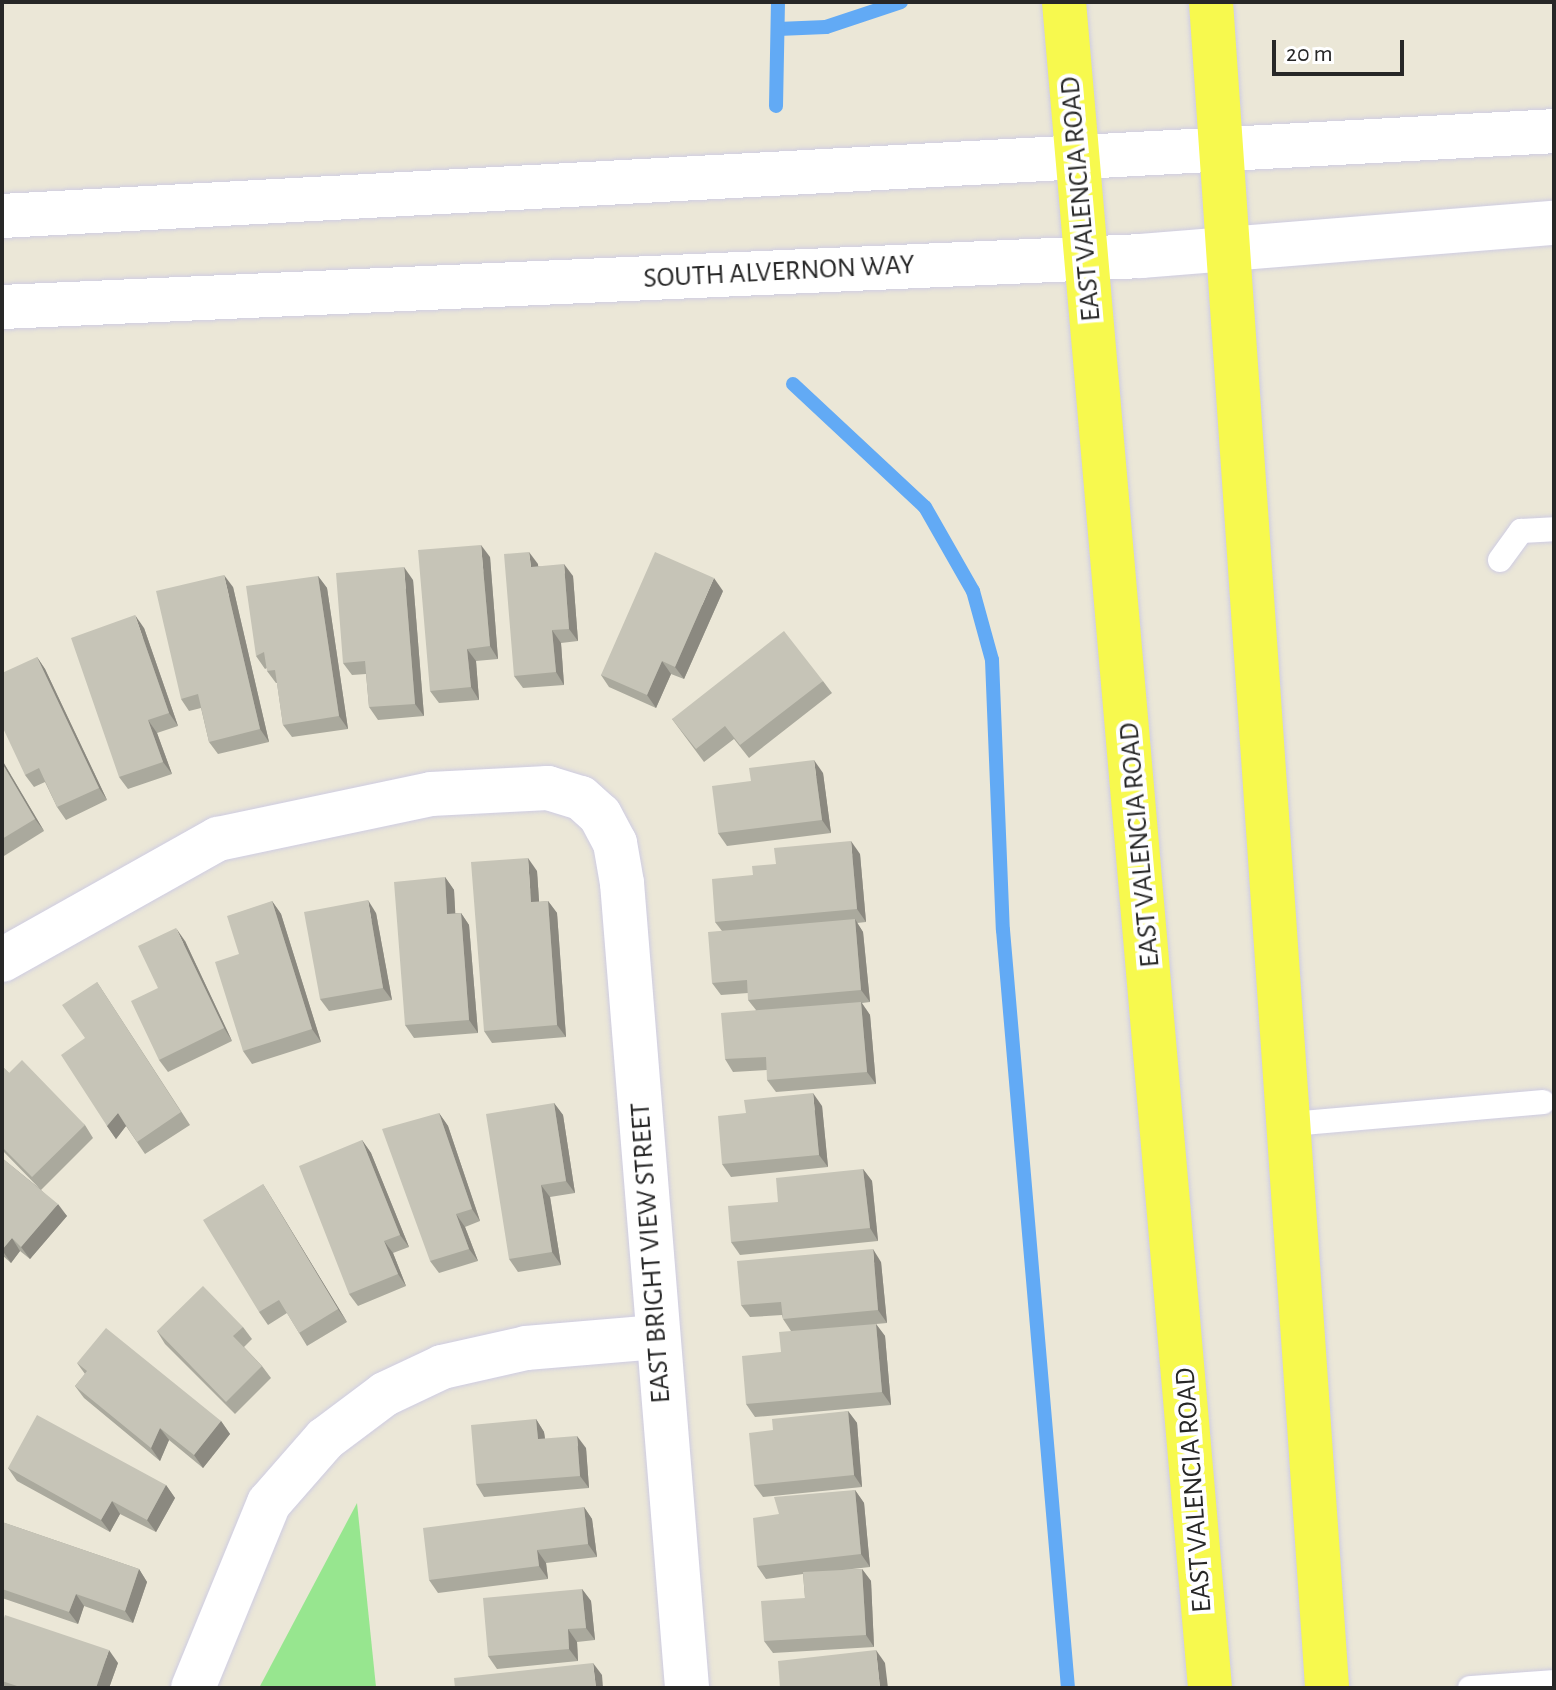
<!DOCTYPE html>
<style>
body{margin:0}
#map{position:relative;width:1556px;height:1690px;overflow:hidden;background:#ebe7d7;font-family:"Alegreya Sans",sans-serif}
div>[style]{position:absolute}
.green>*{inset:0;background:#97e68f}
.stream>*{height:14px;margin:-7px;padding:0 7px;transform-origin:7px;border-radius:7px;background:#62aaf5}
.roads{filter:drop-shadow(0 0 2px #cecce2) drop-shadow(0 0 2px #cecce2)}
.lane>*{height:24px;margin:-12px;padding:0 12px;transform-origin:12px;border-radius:12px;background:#fff}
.street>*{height:44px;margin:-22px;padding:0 22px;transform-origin:22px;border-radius:22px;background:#fff}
.secondary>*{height:44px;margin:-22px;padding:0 22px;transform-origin:22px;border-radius:22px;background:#fff}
.primary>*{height:44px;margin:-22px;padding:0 22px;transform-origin:22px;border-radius:22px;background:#f7f94e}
.wall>*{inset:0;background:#aaa99d}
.shaded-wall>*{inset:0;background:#8b8980}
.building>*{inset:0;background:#c6c4b7}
span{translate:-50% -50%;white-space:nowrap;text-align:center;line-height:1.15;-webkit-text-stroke:8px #fff;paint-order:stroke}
.street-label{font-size:28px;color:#272727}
.frame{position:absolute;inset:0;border:4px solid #272727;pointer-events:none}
.scale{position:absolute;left:1272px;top:40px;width:132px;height:36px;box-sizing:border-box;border:4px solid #272727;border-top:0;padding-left:10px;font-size:24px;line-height:28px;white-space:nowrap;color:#272727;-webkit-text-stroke:6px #fff;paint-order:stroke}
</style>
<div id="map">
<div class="green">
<div style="clip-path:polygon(357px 1503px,376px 1687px,259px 1688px)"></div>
</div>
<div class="stream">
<div style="left:778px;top:29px;width:48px;rotate:-2.4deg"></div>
<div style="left:826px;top:27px;width:79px;rotate:-18.4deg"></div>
<div style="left:776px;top:106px;width:104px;rotate:-88.9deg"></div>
<div style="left:793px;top:384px;width:180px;rotate:43deg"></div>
<div style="left:925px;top:507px;width:97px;rotate:60.3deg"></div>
<div style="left:973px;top:591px;width:72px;rotate:74.6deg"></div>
<div style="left:992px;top:660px;width:270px;rotate:87.7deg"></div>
<div style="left:1003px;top:930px;width:761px;rotate:85.1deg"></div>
</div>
<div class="roads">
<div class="lane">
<div style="left:1500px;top:560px;width:36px;rotate:-54deg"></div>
<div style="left:1521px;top:531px;width:33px;rotate:-3deg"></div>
<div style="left:1292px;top:1124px;width:252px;rotate:-5deg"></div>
<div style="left:1470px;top:1688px;width:84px;rotate:-4.1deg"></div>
</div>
<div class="street">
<div style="left:2px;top:960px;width:248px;rotate:-29.3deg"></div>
<div style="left:218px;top:839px;width:218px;rotate:-11.9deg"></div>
<div style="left:431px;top:794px;width:117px;rotate:-2.9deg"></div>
<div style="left:548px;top:788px;width:34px;rotate:17deg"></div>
<div style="left:581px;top:798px;width:25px;rotate:42deg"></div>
<div style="left:600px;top:815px;width:32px;rotate:62deg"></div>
<div style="left:615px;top:843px;width:41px;rotate:80.1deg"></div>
<div style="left:622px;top:883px;width:808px;rotate:85.38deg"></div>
<div style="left:193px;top:1688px;width:200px;rotate:-67.7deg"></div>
<div style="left:269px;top:1503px;width:85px;rotate:-48.8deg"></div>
<div style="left:325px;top:1439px;width:75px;rotate:-36.9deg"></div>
<div style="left:385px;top:1394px;width:63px;rotate:-25.3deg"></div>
<div style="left:442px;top:1367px;width:86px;rotate:-12.7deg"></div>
<div style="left:526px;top:1348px;width:131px;rotate:-4.8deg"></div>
</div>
<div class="secondary">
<div style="left:2px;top:216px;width:1554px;rotate:-3.13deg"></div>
<div style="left:2px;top:307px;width:1140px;rotate:-2.56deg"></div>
<div style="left:1141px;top:256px;width:414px;rotate:-4.6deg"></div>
</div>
<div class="primary">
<div style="left:1064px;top:2px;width:1692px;rotate:85.05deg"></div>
<div style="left:1211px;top:2px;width:1690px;rotate:86.06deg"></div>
</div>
</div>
<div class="wall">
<div style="clip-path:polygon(490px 557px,498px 659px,476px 661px,479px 700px,439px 703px,430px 691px)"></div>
<div style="clip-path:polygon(538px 564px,538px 566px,573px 576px,578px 641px,561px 643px,564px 685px,523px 688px,514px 676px)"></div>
<div style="clip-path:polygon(318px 576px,327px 588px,348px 729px,292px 737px,283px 725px,277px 683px,276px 683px,267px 671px,267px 668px,265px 669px,256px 656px)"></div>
<div style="clip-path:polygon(413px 580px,424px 716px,378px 720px,369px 707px,366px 674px,352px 675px,343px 663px)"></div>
<div style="clip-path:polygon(233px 587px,269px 742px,218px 754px,209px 742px,201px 708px,189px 711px,181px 699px)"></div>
<div style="clip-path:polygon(723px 591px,684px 679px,671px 674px,656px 708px,609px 687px,601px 675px)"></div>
<div style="clip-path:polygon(144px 628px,178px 726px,157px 733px,172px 774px,128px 789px,119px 777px)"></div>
<div style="clip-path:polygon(37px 657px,45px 669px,107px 800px,66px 820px,57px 807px,45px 782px,34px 787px,25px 775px)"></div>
<div style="clip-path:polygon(823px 681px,832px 693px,749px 758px,734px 739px,704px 762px,672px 719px)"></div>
<div style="clip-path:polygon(2px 760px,44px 831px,4px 856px,2px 853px)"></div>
<div style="clip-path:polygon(823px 773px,831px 833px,727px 846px,718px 833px)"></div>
<div style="clip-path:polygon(860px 854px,866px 922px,857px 923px,863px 932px,870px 1002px,862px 1003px,870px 1015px,876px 1084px,776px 1092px,767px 1080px,767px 1070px,733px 1072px,725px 1059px,756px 1010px,748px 1000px,748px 993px,721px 995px,712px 983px,722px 931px,715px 922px,753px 875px)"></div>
<div style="clip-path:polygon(537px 871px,539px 902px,548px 901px,557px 913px,566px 1037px,492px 1043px,484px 1031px)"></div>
<div style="clip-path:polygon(445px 877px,454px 890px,455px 913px,461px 913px,469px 925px,478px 1033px,414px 1038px,405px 1025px)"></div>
<div style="clip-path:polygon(272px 901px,281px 914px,321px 1042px,252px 1064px,243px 1051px,239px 954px)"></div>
<div style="clip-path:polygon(376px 913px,392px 1000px,329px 1011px,320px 999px)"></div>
<div style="clip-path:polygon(185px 941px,232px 1041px,168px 1072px,159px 1060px,158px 988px)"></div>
<div style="clip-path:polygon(97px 982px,190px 1125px,145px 1154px,126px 1126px,116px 1139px,107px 1126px,85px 1038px)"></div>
<div style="clip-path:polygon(2px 1066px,9px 1073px,85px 1125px,93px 1138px,41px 1190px,67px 1216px,30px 1259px,20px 1251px,11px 1263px,2px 1255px,2px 1158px,39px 1188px,2px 1150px)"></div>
<div style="clip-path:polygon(554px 1103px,563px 1115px,575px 1193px,550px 1197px,561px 1265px,518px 1272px,509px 1259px)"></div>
<div style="clip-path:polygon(822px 1106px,828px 1167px,731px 1177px,722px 1164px)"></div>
<div style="clip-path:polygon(439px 1113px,448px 1126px,480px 1221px,465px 1227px,478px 1261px,439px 1273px,430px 1261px)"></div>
<div style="clip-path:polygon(362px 1140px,371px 1153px,409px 1247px,393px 1253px,406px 1286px,358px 1306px,349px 1294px)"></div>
<div style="clip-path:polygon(863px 1169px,872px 1181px,878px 1241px,740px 1255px,731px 1242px,778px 1202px)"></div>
<div style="clip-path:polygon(263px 1184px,347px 1322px,307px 1346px,287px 1313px,268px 1325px,259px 1312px)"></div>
<div style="clip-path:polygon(881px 1262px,887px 1323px,876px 1324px,885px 1336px,891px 1405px,755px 1417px,746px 1404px,781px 1352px,791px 1331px,783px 1319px,782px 1315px,750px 1317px,741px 1305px)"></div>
<div style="clip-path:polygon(243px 1327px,252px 1339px,244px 1347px,262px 1366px,271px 1378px,235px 1414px,165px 1344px,157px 1331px)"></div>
<div style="clip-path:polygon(77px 1363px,221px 1421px,230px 1434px,203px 1468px,169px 1440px,160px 1461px,84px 1398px,75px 1386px,85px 1374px)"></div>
<div style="clip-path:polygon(848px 1411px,857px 1423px,862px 1487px,763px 1497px,754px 1485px,773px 1430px)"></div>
<div style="clip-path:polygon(536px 1419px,544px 1432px,545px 1439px,586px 1448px,589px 1488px,484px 1497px,476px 1484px)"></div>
<div style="clip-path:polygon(8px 1468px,166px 1485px,175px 1498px,156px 1532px,120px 1514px,110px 1532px,17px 1481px)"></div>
<div style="clip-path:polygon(855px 1490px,864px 1503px,870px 1567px,843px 1570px,862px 1569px,871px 1581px,874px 1647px,773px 1653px,764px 1641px,805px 1598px,803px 1574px,766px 1579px,757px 1566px,779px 1514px)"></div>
<div style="clip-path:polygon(584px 1507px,592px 1519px,597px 1557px,546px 1563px,548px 1579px,438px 1593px,429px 1580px)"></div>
<div style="clip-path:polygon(2px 1522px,139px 1569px,147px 1582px,133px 1623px,84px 1606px,78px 1624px,2px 1598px)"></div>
<div style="clip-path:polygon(582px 1589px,591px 1601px,595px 1640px,577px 1642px,578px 1661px,497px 1669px,488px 1656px)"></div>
<div style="clip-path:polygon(2px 1624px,118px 1663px,109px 1688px,2px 1688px)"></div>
</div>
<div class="shaded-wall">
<div style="clip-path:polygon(481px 545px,490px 557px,498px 659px,490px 646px)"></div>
<div style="clip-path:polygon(529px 552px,538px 564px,539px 579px,531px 567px)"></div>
<div style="clip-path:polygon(564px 564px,573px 576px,578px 641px,569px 629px)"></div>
<div style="clip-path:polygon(404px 567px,413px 580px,424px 716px,415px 704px)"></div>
<div style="clip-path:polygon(224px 575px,233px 587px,269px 742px,260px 729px)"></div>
<div style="clip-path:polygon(318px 576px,327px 588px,348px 729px,339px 716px)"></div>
<div style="clip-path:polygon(714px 578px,723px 591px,684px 679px,675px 667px)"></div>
<div style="clip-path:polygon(135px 615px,144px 628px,178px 726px,169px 713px)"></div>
<div style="clip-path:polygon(552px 630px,561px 643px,564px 685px,556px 672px)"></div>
<div style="clip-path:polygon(467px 649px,476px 661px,479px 700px,471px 687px)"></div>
<div style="clip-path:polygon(37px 657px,45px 669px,107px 800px,99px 788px)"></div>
<div style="clip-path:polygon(662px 661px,671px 674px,656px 708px,647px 695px)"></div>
<div style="clip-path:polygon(148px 720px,157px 733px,172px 774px,163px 762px)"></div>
<div style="clip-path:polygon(2px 760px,44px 831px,35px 819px,2px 763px)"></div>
<div style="clip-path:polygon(814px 760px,823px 773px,831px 833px,822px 820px)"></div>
<div style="clip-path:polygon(851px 841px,860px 854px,866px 922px,857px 909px)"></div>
<div style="clip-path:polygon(528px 858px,537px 871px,540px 915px,531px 902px)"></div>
<div style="clip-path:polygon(445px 877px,454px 890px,456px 926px,447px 914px)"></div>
<div style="clip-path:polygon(368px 900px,376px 913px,392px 1000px,383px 988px)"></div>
<div style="clip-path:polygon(272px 901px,281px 914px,321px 1042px,312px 1029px)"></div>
<div style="clip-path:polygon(548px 901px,557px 913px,566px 1037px,557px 1025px)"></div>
<div style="clip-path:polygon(461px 913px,469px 925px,478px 1033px,469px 1020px)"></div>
<div style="clip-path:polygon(855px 919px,863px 932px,870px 1002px,861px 990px)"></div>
<div style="clip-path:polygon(176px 928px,185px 941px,232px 1041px,224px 1028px)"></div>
<div style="clip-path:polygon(861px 1002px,870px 1015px,876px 1084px,867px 1072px)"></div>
<div style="clip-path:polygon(813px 1093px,822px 1106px,828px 1167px,819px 1155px)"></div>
<div style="clip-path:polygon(554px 1103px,563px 1115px,575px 1193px,566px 1181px)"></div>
<div style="clip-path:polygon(118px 1113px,126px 1126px,116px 1139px,107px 1126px)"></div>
<div style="clip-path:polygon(439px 1113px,448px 1126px,480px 1221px,472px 1209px)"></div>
<div style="clip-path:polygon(362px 1140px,371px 1153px,409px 1247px,400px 1235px)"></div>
<div style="clip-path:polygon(863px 1169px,872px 1181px,878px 1241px,870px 1228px)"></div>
<div style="clip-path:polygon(263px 1184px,271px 1197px,347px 1322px,338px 1309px)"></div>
<div style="clip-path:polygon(541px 1185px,550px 1197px,561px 1265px,552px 1252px)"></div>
<div style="clip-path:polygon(58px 1204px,67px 1216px,30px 1259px,21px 1247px)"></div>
<div style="clip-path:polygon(456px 1214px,465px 1227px,478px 1261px,469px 1249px)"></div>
<div style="clip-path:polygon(12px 1238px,20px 1251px,11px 1263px,2px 1250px)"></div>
<div style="clip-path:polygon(384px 1241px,393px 1253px,406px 1286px,398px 1274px)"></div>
<div style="clip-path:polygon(873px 1249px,881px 1262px,887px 1323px,878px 1310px)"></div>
<div style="clip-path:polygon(876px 1324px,885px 1336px,891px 1405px,882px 1392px)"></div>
<div style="clip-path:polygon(848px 1411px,857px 1423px,862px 1487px,854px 1475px)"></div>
<div style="clip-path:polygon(536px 1419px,544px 1432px,547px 1452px,538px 1439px)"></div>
<div style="clip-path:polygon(221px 1421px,230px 1434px,203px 1468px,194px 1455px)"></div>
<div style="clip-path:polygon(160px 1428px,169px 1440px,160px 1461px,151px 1448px)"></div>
<div style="clip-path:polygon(577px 1436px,586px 1448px,589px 1488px,580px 1476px)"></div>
<div style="clip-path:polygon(166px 1485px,175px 1498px,156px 1532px,147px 1520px)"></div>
<div style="clip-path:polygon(855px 1490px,864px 1503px,870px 1567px,861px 1554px)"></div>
<div style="clip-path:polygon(112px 1501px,120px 1514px,110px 1532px,101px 1520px)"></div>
<div style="clip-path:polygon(584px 1507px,592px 1519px,597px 1557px,588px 1544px)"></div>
<div style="clip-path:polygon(537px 1550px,546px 1563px,548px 1579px,539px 1566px)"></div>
<div style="clip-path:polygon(139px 1569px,147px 1582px,133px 1623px,125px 1611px)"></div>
<div style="clip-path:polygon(862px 1569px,871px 1581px,874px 1647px,866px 1635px)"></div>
<div style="clip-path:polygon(582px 1589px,591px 1601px,595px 1640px,586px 1628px)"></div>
<div style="clip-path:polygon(76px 1594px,84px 1606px,78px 1624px,69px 1612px)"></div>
<div style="clip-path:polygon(568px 1629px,577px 1642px,578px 1661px,569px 1649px)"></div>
<div style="clip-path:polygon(109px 1650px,118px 1663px,109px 1688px,96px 1688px)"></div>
<div style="clip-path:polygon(876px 1650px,885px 1663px,888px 1688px,880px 1688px)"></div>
<div style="clip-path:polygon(593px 1663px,602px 1675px,603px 1688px,596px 1688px)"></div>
</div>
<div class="building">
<div style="clip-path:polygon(481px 545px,490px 646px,467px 649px,471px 687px,430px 691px,418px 550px)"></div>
<div style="clip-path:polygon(529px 552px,531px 567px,564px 564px,569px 629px,552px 630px,556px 672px,514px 676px,504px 554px)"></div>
<div style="clip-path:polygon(655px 552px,714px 578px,675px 667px,662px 661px,647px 695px,601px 675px)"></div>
<div style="clip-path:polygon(404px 567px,415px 704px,369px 707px,365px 661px,343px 663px,336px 573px)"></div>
<div style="clip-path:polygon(224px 575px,260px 729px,209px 742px,198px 694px,181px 699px,156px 591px)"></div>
<div style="clip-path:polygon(318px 576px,339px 716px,283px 725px,275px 670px,267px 671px,264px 652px,256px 656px,246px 586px)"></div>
<div style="clip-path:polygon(135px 615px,169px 713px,148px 720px,163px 762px,119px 777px,71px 638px)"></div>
<div style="clip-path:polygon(784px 631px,823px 681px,740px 745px,725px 726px,696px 749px,672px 719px)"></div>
<div style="clip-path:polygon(37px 657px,99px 788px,57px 807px,39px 768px,25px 775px,2px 726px,2px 673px)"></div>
<div style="clip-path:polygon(814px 760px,822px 820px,718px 833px,712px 786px,751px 781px,749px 768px)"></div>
<div style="clip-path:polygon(2px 763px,35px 819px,2px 839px)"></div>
<div style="clip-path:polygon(851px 841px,857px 909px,715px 922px,712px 879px,753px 875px,752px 866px,776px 864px,774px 848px)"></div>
<div style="clip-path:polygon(528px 858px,531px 902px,548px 901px,557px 1025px,484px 1031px,471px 862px)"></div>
<div style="clip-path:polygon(445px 877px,447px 914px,461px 913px,469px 1020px,405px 1025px,394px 882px)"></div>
<div style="clip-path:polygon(368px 900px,383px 988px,320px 999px,304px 912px)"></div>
<div style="clip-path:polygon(272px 901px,312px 1029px,243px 1051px,215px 962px,239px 954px,227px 916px)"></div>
<div style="clip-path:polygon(855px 919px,861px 990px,748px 1000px,747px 980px,712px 983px,708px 932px)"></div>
<div style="clip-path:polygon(176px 928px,224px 1028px,159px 1060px,131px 1001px,158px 988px,138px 946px)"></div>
<div style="clip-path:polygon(97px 982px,181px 1112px,137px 1142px,118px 1113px,107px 1126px,61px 1055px,85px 1038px,62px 1005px)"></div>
<div style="clip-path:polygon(861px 1002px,867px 1072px,767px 1080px,766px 1057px,725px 1059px,721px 1013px)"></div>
<div style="clip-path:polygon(22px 1060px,85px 1125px,32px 1177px,2px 1147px,2px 1066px,9px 1073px)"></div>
<div style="clip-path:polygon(813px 1093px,819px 1155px,722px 1164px,718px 1116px,746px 1113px,744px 1100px)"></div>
<div style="clip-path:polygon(554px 1103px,566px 1181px,541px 1185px,552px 1252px,509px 1259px,486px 1114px)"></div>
<div style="clip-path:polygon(439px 1113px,472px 1209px,456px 1214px,469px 1249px,430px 1261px,382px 1129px)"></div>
<div style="clip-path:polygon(362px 1140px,400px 1235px,384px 1241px,398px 1274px,349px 1294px,299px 1166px)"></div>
<div style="clip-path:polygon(2px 1158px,58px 1204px,21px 1247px,12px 1238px,2px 1250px)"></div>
<div style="clip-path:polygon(863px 1169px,870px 1228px,731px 1242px,728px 1206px,778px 1202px,776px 1178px)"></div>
<div style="clip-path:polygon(263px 1184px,338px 1309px,299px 1333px,279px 1300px,259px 1312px,203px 1220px)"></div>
<div style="clip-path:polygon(873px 1249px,878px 1310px,783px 1319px,781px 1302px,741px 1305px,737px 1261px)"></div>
<div style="clip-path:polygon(203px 1286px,243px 1327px,233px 1336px,262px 1366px,226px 1402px,157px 1331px)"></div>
<div style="clip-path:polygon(876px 1324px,882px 1392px,746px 1404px,742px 1356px,781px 1352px,779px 1332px)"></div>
<div style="clip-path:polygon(106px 1328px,221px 1421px,194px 1455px,160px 1428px,151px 1448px,75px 1386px,87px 1371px,77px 1363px)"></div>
<div style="clip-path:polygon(848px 1411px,854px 1475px,754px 1485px,749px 1433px,773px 1430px,772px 1419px)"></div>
<div style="clip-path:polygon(37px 1415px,166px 1485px,147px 1520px,112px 1501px,101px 1520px,8px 1468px)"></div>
<div style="clip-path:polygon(536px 1419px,538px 1439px,577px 1436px,580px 1476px,476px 1484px,471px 1425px)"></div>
<div style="clip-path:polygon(855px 1490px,861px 1554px,757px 1566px,753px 1518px,779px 1514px,774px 1497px)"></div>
<div style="clip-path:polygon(584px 1507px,588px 1544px,537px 1550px,539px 1566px,429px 1580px,423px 1528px)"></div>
<div style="clip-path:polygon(2px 1522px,139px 1569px,125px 1611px,76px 1594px,69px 1612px,2px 1589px)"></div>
<div style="clip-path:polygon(862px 1569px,866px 1635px,764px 1641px,761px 1601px,805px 1598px,803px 1572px)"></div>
<div style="clip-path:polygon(582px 1589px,586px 1628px,568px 1629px,569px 1649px,488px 1656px,483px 1598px)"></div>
<div style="clip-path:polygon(5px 1615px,109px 1650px,96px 1688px,23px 1688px,2px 1681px,2px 1624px)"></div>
<div style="clip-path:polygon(876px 1650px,880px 1688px,780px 1688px,778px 1661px)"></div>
<div style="clip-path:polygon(593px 1663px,596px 1688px,455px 1688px,454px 1678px)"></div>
</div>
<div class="street-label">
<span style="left:1081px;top:199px;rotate:-95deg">EAST VALENCIA ROAD</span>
<span style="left:779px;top:272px;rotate:-3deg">SOUTH ALVERNON WAY</span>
<span style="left:1140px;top:845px;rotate:-95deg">EAST VALENCIA ROAD</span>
<span style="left:651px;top:1253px;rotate:-94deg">EAST BRIGHT VIEW STREET</span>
<span style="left:1194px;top:1490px;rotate:-94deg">EAST VALENCIA ROAD</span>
</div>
<div class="frame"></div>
<div class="scale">20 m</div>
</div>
